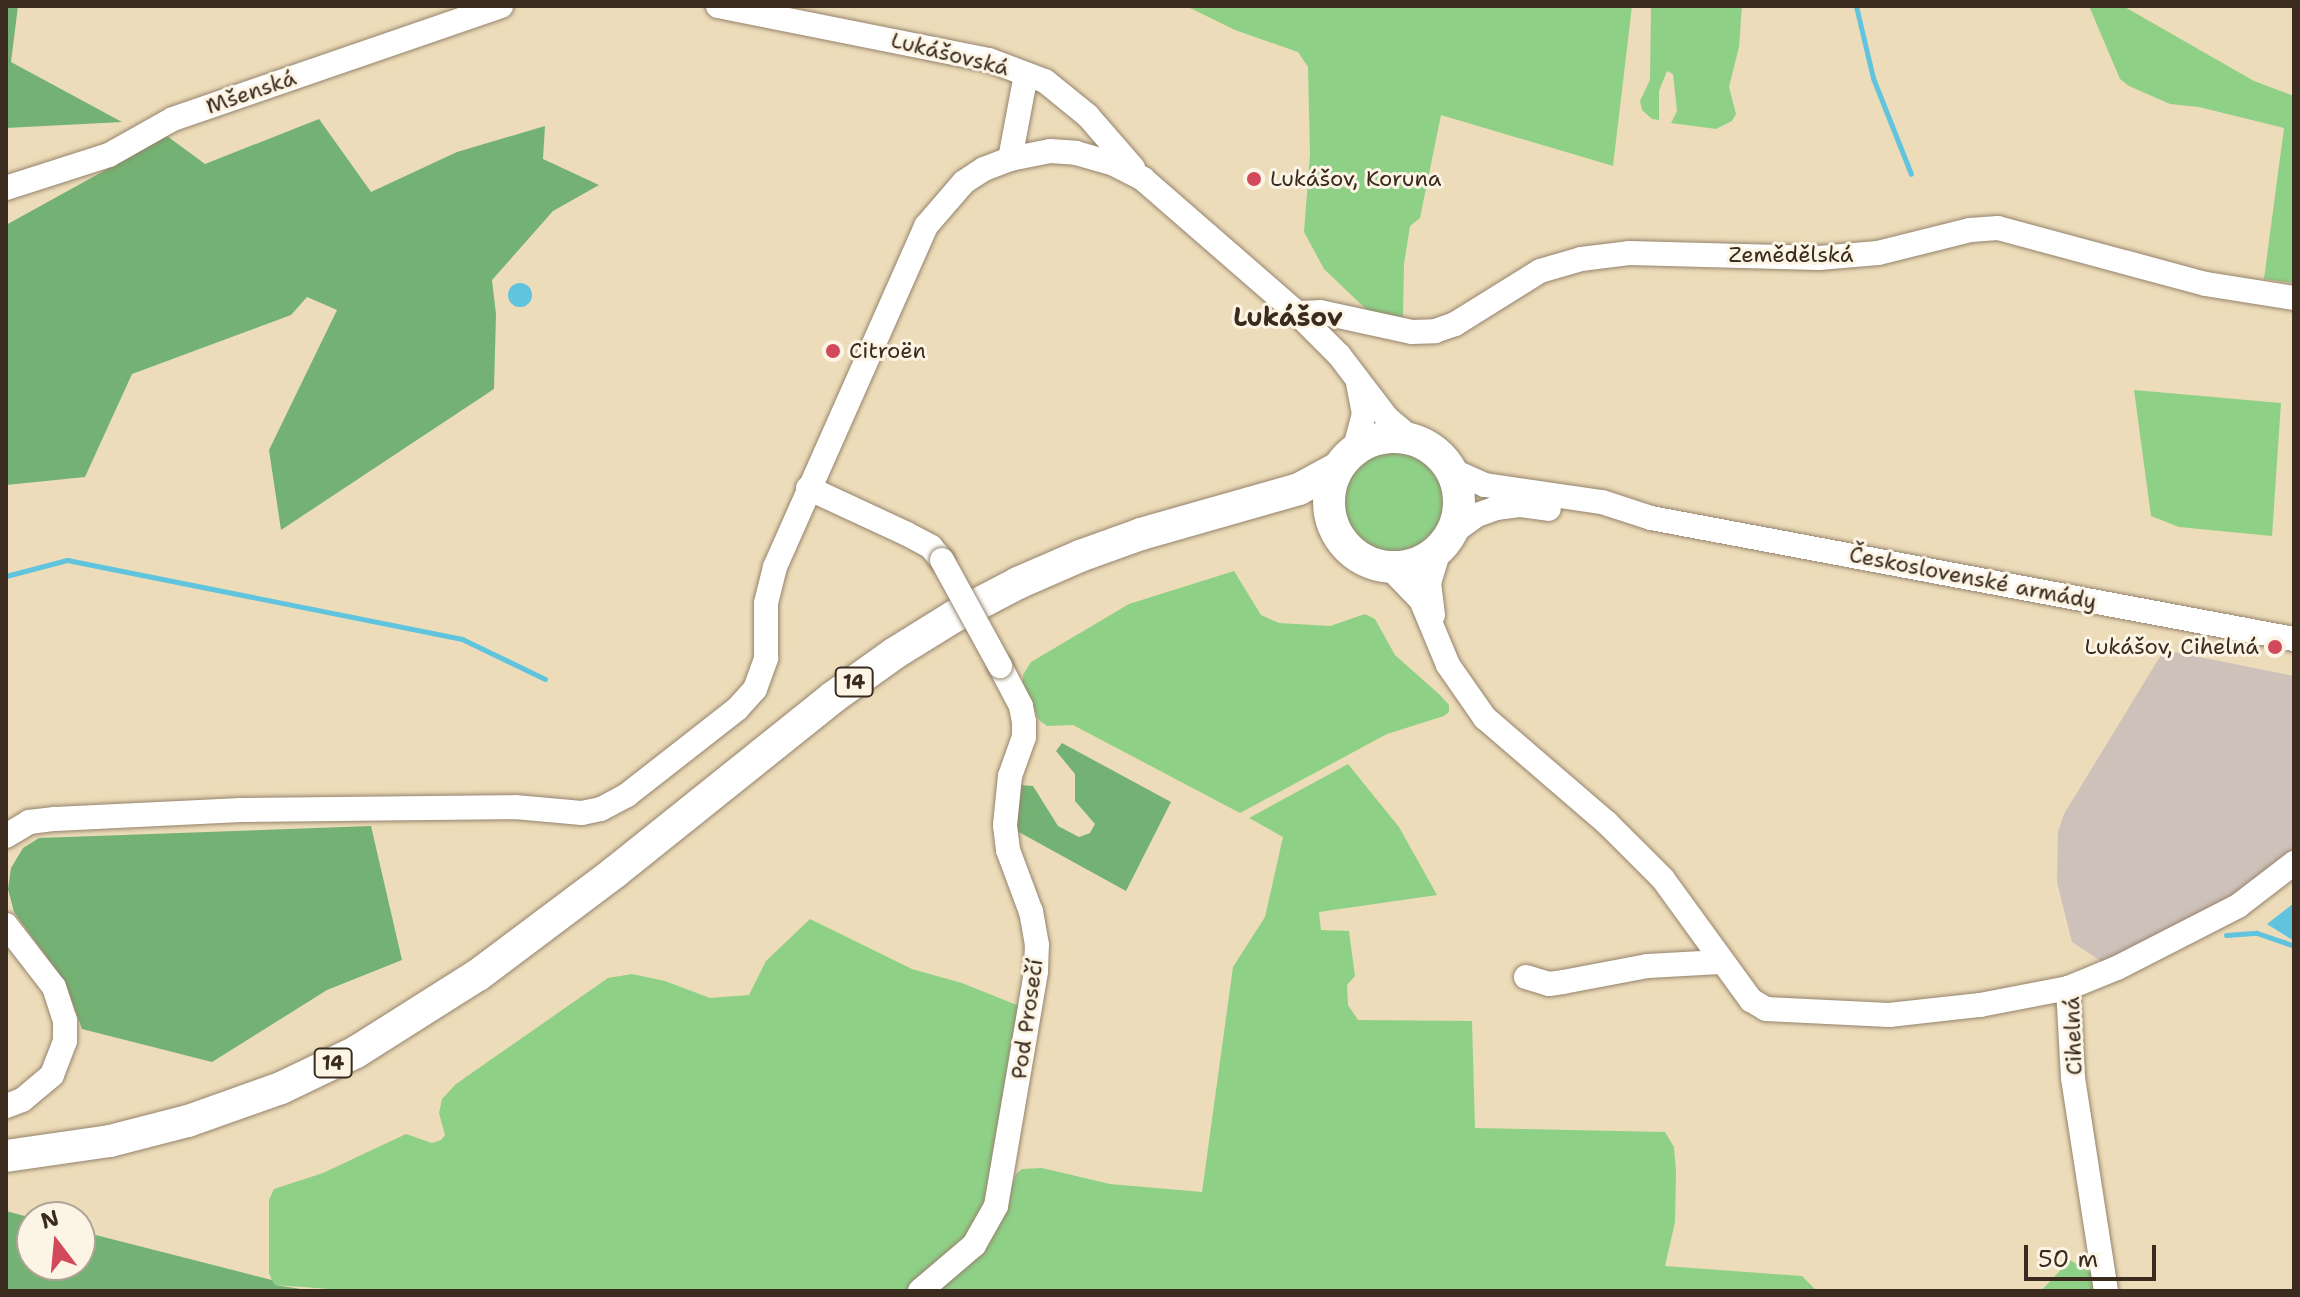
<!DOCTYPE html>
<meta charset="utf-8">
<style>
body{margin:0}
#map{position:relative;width:2300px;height:1297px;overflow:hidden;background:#eddcb9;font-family:"Shantell Sans",sans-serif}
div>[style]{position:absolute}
.industrial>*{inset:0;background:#cec1ba}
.green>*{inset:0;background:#8fd087}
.round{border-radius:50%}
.forest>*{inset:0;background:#73b274}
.water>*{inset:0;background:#60c4de}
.stream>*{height:5px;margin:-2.5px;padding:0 2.5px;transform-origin:2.5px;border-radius:2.5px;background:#60c4de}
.roads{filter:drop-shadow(0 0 2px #94836c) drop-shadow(0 0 2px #94836c)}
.minor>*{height:24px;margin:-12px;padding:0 12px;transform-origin:12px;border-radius:12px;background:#fff}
.major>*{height:32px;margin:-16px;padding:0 16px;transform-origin:16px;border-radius:16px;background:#fff}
.major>.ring{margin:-16px;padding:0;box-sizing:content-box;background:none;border:32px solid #fff;border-radius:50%}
.bridges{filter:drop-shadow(0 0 2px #94836c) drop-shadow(0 0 2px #94836c)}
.minor-bridge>*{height:24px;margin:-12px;padding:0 12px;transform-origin:12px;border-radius:12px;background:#fff}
.dots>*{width:22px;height:22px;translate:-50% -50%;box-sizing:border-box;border:4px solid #fcf5e5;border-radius:50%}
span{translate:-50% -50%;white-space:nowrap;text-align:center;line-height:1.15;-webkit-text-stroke:6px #fcf5e5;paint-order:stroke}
.shield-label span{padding:2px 6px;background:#fcf5e5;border:2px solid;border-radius:6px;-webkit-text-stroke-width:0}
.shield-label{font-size:20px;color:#3b2a1e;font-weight:700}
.street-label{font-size:22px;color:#3b2a1e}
.poi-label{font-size:22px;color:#3b2a1e}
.left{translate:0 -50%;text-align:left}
.right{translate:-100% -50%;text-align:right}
.quarter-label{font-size:26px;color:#3b2a1e;font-weight:700}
.frame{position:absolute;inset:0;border:8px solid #3b2a1e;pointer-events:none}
.north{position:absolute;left:16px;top:1201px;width:80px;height:80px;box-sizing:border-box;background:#fcf5e5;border:2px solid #afa495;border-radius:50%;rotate:344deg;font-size:22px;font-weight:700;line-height:32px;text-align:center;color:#3b2a1e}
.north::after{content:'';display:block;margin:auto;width:28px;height:36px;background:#d1495b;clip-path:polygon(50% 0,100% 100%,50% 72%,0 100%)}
.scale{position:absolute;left:2024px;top:1245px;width:132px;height:36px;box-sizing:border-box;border:4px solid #3b2a1e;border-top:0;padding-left:10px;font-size:24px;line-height:28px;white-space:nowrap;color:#3b2a1e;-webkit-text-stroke:6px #fcf5e5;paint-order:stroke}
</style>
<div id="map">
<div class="industrial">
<div style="clip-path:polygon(2164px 650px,2294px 676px,2294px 849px,2206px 916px,2107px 965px,2072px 942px,2057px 882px,2058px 832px,2064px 814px)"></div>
</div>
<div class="green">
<div style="clip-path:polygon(1186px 6px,1632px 6px,1613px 166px,1441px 115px,1420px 218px,1410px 226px,1404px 264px,1403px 317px,1368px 311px,1324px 269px,1304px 232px,1310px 154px,1308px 67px,1298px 52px,1235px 30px)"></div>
<div style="clip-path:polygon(1651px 6px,1742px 6px,1739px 47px,1729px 87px,1736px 114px,1732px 121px,1716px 129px,1671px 123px,1677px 111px,1673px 74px,1667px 71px,1659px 91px,1659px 120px,1652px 119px,1642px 110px,1640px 101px,1650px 80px)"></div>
<div style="clip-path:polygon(2089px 6px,2123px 6px,2254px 81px,2294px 96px,2294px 283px,2264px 279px,2284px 128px,2199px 107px,2170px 104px,2129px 86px,2120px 79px)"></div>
<div style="clip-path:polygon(2134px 390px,2281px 403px,2272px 536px,2179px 527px,2151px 516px)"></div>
<div class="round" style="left:1345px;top:451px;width:102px;height:102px"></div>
<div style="clip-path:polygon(1234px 571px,1261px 615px,1279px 623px,1330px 626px,1365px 614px,1375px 619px,1395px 655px,1440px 695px,1449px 705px,1449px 712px,1444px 716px,1387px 734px,1240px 813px,1073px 725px,1047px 726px,1039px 720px,1023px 683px,1023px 675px,1031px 662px,1129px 604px)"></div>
<div style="clip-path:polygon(1348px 764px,1399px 827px,1437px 895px,1319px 912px,1321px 930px,1349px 931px,1355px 976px,1347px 985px,1348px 1005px,1358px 1020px,1472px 1021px,1475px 1128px,1665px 1132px,1674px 1147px,1676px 1171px,1675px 1222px,1665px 1266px,1802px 1276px,1817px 1291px,936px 1291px,983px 1251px,999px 1226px,1016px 1174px,1022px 1169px,1042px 1168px,1110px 1184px,1202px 1192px,1233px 967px,1265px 917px,1283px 837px,1249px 818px)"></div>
<div style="clip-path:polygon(810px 919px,912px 969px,962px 983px,1019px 1006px,985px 1218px,913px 1291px,358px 1291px,274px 1285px,269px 1273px,269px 1200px,274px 1189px,323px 1173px,406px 1134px,432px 1143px,441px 1140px,445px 1135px,439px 1113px,442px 1099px,456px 1084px,608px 978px,632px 974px,665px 981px,710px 998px,749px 995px,766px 961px)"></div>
<div style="clip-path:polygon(2070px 1260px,2096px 1276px,2099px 1291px,2041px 1291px)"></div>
</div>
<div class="forest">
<div style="clip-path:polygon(6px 6px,18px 6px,11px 62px,122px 122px,6px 128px)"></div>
<div style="clip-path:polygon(319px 119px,371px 192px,457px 152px,545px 126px,543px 159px,599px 185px,553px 211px,492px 280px,496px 314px,494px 389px,281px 530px,269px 450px,337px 310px,307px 297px,291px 315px,132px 374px,85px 477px,6px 485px,6px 225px,167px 136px,205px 164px)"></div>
<div style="clip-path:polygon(1062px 743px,1171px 802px,1126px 891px,1015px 830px,1019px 785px,1033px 786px,1058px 826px,1079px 837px,1090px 833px,1095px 824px,1075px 801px,1075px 774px,1056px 751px)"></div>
<div style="clip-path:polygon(371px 826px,402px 960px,327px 990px,212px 1062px,82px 1029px,65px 982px,14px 912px,8px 889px,11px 868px,23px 848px,39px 838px)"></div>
<div style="clip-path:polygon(6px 1211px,32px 1218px,32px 1265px,80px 1265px,80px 1231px,272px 1280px,275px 1285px,314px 1291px,6px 1291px)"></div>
</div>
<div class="water">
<div class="round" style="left:508px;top:283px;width:24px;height:24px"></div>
<div style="clip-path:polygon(2294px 903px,2294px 941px,2267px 924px)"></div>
</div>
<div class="stream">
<div style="left:1856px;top:6px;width:74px;rotate:76.7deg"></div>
<div style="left:1873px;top:78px;width:103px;rotate:68.4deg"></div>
<div style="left:6px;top:576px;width:63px;rotate:-14.7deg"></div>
<div style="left:67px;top:560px;width:403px;rotate:11.3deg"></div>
<div style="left:462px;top:639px;width:92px;rotate:25.7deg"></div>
<div style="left:2226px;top:935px;width:31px;rotate:-4deg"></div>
<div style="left:2257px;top:933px;width:39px;rotate:19deg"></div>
</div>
<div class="roads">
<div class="minor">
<div style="left:718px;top:6px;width:276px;rotate:11.3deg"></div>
<div style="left:989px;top:60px;width:60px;rotate:20.6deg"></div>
<div style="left:1045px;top:81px;width:55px;rotate:39.1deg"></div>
<div style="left:1088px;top:116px;width:69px;rotate:49.1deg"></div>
<div style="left:1010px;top:159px;width:86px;rotate:-79.3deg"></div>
<div style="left:6px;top:188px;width:108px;rotate:-17.8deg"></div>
<div style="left:109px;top:155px;width:73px;rotate:-29.4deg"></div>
<div style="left:173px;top:119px;width:347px;rotate:-19deg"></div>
<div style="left:1297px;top:313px;width:23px;rotate:-2deg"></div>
<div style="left:1320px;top:312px;width:94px;rotate:12.3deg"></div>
<div style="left:1412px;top:332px;width:23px;rotate:-2deg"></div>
<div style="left:1435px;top:331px;width:21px;rotate:-19deg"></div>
<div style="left:1455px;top:324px;width:100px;rotate:-31.9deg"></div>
<div style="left:1540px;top:271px;width:43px;rotate:-16.3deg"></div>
<div style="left:1581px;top:259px;width:48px;rotate:-7.1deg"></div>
<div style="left:1629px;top:253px;width:190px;rotate:1.5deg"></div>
<div style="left:1819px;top:258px;width:59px;rotate:-4.8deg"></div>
<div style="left:1878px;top:253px;width:95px;rotate:-14deg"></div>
<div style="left:1970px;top:230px;width:28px;rotate:-4deg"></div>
<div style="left:1998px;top:228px;width:215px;rotate:15.1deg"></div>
<div style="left:2206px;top:284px;width:89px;rotate:9deg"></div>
<div style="left:1354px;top:451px;width:38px;rotate:-75deg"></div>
<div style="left:1364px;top:414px;width:31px;rotate:-101deg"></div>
<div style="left:1451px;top:470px;width:37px;rotate:24deg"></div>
<div style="left:1485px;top:485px;width:118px;rotate:8.3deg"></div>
<div style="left:1602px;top:502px;width:52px;rotate:18.1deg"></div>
<div style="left:1651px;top:518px;width:654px;rotate:10.66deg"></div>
<div style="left:808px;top:488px;width:109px;rotate:24.9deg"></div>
<div style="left:907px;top:534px;width:27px;rotate:28deg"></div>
<div style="left:931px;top:547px;width:17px;rotate:50deg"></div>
<div style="left:1452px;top:533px;width:31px;rotate:-36deg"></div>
<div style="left:1477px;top:515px;width:20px;rotate:-20deg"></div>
<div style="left:1496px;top:508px;width:25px;rotate:-7deg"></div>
<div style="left:1521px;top:505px;width:28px;rotate:8deg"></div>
<div style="left:1390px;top:568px;width:45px;rotate:45.9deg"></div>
<div style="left:1421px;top:600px;width:70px;rotate:67.4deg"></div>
<div style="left:1448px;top:665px;width:65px;rotate:55.1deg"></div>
<div style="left:1485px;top:718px;width:161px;rotate:40.7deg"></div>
<div style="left:1607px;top:823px;width:79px;rotate:45deg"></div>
<div style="left:1663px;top:879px;width:150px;rotate:54deg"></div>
<div style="left:1751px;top:1000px;width:17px;rotate:31deg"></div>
<div style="left:1766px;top:1009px;width:123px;rotate:2.8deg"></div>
<div style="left:1889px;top:1015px;width:92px;rotate:-6.3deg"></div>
<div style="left:1980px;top:1005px;width:90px;rotate:-10.9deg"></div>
<div style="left:2068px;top:988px;width:53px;rotate:-22.2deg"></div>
<div style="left:2117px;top:968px;width:136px;rotate:-27.1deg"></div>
<div style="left:2238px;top:906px;width:71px;rotate:-37.5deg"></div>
<div style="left:1433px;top:615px;width:32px;rotate:-97deg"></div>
<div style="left:1429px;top:583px;width:34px;rotate:-73deg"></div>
<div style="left:6px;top:836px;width:27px;rotate:-31deg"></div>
<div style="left:29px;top:822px;width:26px;rotate:-7deg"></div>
<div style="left:55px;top:819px;width:186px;rotate:-2.8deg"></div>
<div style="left:241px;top:810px;width:274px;rotate:-0.6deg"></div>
<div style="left:515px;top:807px;width:67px;rotate:5.1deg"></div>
<div style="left:582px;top:813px;width:19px;rotate:-12deg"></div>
<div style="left:601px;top:809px;width:30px;rotate:-28deg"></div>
<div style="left:627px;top:795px;width:140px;rotate:-38deg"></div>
<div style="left:737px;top:709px;width:27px;rotate:-48deg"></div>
<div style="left:755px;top:689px;width:33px;rotate:-70deg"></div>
<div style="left:766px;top:658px;width:55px;rotate:-90deg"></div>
<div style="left:766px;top:603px;width:37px;rotate:-76deg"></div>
<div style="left:775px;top:567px;width:373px;rotate:-66.1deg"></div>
<div style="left:926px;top:226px;width:58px;rotate:-49.2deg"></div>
<div style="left:964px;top:182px;width:24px;rotate:-33deg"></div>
<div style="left:984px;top:169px;width:28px;rotate:-21deg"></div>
<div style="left:1010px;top:159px;width:41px;rotate:-11.3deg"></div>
<div style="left:1050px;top:151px;width:26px;rotate:4deg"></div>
<div style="left:1076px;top:153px;width:40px;rotate:16deg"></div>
<div style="left:1114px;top:164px;width:33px;rotate:27deg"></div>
<div style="left:1143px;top:179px;width:204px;rotate:41deg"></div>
<div style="left:1297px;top:313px;width:59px;rotate:45deg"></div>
<div style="left:1339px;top:355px;width:79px;rotate:52.7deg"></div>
<div style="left:1387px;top:418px;width:34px;rotate:40deg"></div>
<div style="left:6px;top:925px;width:78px;rotate:52.3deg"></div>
<div style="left:54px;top:987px;width:35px;rotate:72deg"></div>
<div style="left:65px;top:1020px;width:21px;rotate:90deg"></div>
<div style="left:65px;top:1041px;width:36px;rotate:111deg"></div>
<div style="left:52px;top:1075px;width:39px;rotate:140deg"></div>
<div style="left:22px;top:1100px;width:17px;rotate:159deg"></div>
<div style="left:1526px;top:977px;width:24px;rotate:17deg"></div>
<div style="left:1549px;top:984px;width:14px;rotate:-8deg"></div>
<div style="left:1563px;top:982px;width:86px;rotate:-10.7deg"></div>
<div style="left:1648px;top:966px;width:72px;rotate:-3.2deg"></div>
<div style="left:2068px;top:988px;width:90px;rotate:86.8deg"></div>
<div style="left:2073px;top:1078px;width:216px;rotate:81.2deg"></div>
<div style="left:920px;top:1291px;width:71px;rotate:-40.4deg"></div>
<div style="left:974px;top:1245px;width:45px;rotate:-60.6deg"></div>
<div style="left:996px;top:1206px;width:238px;rotate:-80.3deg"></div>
<div style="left:1036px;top:971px;width:26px;rotate:-88deg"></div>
<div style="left:1037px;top:945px;width:34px;rotate:-100deg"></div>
<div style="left:1031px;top:912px;width:66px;rotate:-110.4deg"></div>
<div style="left:1008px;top:850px;width:25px;rotate:-97deg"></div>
<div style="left:1005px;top:825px;width:49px;rotate:-84.2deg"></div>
<div style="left:1010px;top:776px;width:41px;rotate:-70.3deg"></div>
<div style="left:1024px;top:737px;width:15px;rotate:-90deg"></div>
<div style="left:1024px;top:722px;width:16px;rotate:-101deg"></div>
<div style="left:1021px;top:706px;width:45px;rotate:-117.7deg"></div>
</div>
<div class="major">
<div class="ring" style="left:1329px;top:437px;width:98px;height:98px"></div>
<div style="left:6px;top:1156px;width:105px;rotate:-8.2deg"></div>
<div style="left:110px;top:1141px;width:81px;rotate:-14.4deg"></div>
<div style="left:188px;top:1121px;width:99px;rotate:-19.5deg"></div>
<div style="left:281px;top:1088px;width:83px;rotate:-25.6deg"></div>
<div style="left:356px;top:1052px;width:144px;rotate:-32.3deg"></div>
<div style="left:478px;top:975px;width:171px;rotate:-36.9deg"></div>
<div style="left:615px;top:872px;width:278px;rotate:-38.7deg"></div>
<div style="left:832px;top:698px;width:77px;rotate:-35.5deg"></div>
<div style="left:895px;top:653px;width:70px;rotate:-31.7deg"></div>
<div style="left:955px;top:616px;width:71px;rotate:-27.6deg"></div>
<div style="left:1018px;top:583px;width:68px;rotate:-23.5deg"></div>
<div style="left:1080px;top:556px;width:65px;rotate:-19.8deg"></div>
<div style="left:1141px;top:534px;width:164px;rotate:-15.9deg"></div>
<div style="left:1299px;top:489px;width:44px;rotate:-28.3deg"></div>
</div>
</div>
<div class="bridges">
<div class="minor-bridge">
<div style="left:942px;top:560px;width:121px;rotate:61.3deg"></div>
</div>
</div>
<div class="dots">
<div style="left:1254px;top:179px;background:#d1495b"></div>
<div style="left:833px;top:351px;background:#d1495b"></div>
<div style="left:2275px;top:647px;background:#d1495b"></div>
</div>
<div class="shield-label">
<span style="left:854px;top:682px">14</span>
<span style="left:333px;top:1063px">14</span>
</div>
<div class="street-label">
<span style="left:950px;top:54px;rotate:14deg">Lukášovská</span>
<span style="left:251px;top:92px;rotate:-19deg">Mšenská</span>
<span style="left:1791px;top:255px">Zemědělská</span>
<span style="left:1973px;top:578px;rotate:11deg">Československé armády</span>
<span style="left:1027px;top:1019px;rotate:-82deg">Pod Prosečí</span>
<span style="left:2073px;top:1036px;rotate:-92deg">Cihelná</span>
</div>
<div class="poi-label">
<span class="left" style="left:1270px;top:179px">Lukášov, Koruna</span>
<span class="left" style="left:849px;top:351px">Citroën</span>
<span class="right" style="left:2259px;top:647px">Lukášov, Cihelná</span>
</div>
<div class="quarter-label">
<span style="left:1288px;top:317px">Lukášov</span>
</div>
<div class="frame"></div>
<div class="north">N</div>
<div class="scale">50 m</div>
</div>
